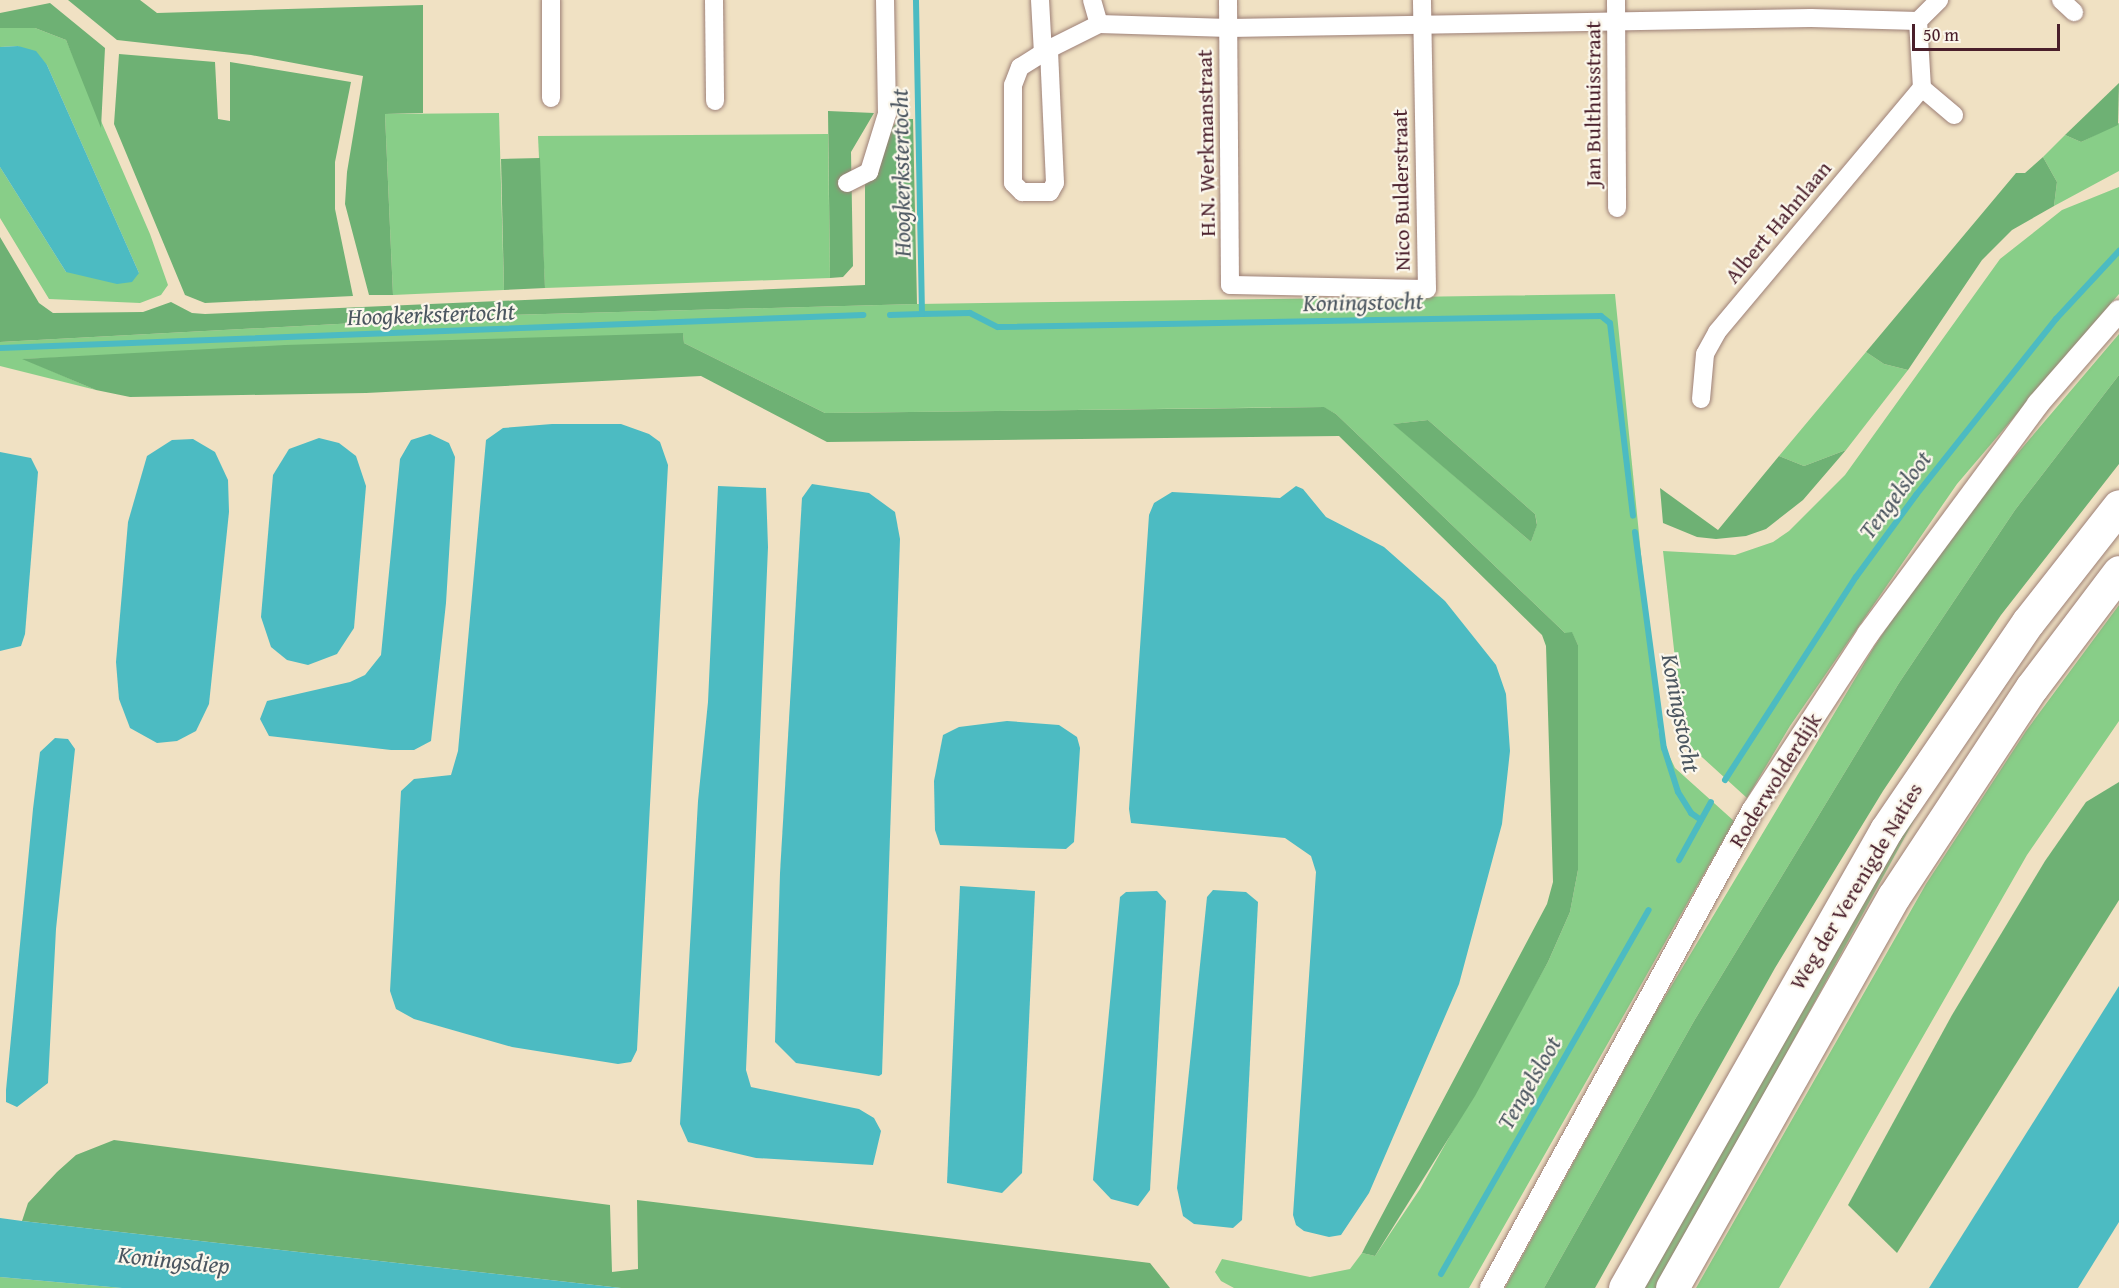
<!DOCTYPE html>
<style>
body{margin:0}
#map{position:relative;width:2119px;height:1288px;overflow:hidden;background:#f0e1c3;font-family:"Gentium Book Plus",serif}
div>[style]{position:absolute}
.green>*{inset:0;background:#88ce88}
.forest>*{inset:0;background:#6eb174}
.water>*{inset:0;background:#4cbbc2}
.stream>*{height:6px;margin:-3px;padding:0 3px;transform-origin:3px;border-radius:3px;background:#4cbbc2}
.roads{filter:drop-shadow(0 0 2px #9d8077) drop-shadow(0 0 2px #9d8077)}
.minor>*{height:18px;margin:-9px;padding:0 9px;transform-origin:9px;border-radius:9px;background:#fff}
.tertiary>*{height:22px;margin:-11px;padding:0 11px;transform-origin:11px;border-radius:11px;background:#fff}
.motorway>*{height:33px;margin:-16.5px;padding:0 16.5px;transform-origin:16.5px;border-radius:16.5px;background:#fff}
span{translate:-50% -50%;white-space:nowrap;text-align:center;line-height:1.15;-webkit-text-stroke:4.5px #fbf7ec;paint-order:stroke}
.street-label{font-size:22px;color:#4a1f2b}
.water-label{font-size:24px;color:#4b5660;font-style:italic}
.scale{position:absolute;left:1912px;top:24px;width:148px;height:27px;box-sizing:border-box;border:3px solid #4a1f2b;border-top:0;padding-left:8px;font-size:18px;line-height:21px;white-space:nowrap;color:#4a1f2b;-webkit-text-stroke:4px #fbf7ec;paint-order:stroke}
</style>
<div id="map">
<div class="green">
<div style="clip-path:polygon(11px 25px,35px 28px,66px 40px,150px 234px,168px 285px,161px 295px,140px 303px,49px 299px,0 218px,0 167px,66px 272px,139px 273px,47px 65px,18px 46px,0 47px,0 28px)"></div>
<div style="clip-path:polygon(499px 113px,504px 290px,393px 295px,385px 114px)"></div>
<div style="clip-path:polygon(2119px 123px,2119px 171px,2054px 206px,2057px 182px,2043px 157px,2065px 135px,2081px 142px)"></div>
<div style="clip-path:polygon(828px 134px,830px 278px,545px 288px,538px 136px)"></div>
<div style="clip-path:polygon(2119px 187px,2119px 294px,1957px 484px,1790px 726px,1747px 798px,1692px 748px,1683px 730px,1663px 551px,1735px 555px,1773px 542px,1789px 531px,1845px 475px,2000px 259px,2062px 210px)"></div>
<div style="clip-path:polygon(evenodd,1615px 294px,1659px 734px,1675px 768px,1734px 821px,1469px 1288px,1234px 1288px,1221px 1281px,1215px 1272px,1222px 1259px,1310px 1277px,1350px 1269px,1362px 1253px,1375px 1256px,1420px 1189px,1548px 962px,1570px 912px,1578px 870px,1578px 645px,1572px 633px,1565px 633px,1336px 414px,1323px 407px,825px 413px,684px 343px,683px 334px,24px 359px,96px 390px,0 366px,0 342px,505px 315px,917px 304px,1615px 294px,1428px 420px,1535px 514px,1537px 524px,1531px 542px,1394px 424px,1428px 420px)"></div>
<div style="clip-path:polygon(2119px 334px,2119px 375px,2015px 510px,1899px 683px,1694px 1021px,1544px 1288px,1505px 1288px,1654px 1015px,1874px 647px,1932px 559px,1982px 495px)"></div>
<div style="clip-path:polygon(1866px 352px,1884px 364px,1908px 370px,1846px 450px,1804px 466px,1779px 456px)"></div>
<div style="clip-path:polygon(2119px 605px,2119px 721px,2027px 855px,1779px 1288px,1696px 1288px,1926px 884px,2026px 731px)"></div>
<div style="clip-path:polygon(1918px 813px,1658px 1288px,1638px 1288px,1885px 858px)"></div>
<div style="clip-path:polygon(0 1277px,122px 1288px,0 1288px)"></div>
</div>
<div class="forest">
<div style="clip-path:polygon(68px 0,140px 0,157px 13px,423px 5px,423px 113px,385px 114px,393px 295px,369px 295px,345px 204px,347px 172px,363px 76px,251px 55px,117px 40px)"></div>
<div style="clip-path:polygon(50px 3px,105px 48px,101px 128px,66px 40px,35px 28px,0 28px,0 13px)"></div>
<div style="clip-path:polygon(119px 54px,215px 62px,218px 119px,230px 121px,230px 62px,351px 82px,335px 162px,335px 209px,353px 296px,205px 303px,185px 295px,114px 124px)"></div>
<div style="clip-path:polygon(2119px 83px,2118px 125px,2081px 142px,2065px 135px)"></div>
<div style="clip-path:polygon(828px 111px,874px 113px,851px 152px,853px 266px,843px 277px,830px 278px)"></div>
<div style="clip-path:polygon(899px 119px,913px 119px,917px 304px,505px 315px,0 342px,0 237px,39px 303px,53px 313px,143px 312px,171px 302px,192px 313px,205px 314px,865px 285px,865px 185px,870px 155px)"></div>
<div style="clip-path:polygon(2043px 157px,2057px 182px,2054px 206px,2012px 230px,1982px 260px,1908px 370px,1884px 364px,1866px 352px,2016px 173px,2025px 173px)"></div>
<div style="clip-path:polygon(540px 158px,545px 288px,504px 290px,501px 159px)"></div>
<div style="clip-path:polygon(683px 333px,684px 343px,825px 413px,1324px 407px,1336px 414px,1565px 633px,1572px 632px,1578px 645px,1578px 870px,1570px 912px,1548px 962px,1475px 1096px,1375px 1256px,1362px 1253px,1365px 1247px,1547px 904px,1553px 882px,1546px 646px,1542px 635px,1339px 436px,827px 442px,701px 376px,366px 393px,130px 397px,96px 390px,22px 359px,285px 345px)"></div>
<div style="clip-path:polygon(2119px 375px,2119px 464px,2001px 615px,1883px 791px,1775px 968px,1595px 1288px,1544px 1288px,1694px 1021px,1899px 683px,2015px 510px)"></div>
<div style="clip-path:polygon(1428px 420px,1535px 514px,1537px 525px,1531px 542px,1393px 424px)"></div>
<div style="clip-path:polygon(1846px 450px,1803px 500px,1766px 529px,1746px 536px,1716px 539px,1697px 537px,1663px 523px,1660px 488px,1718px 530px,1779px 456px,1804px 466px)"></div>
<div style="clip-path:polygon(2119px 782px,2119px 900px,1897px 1253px,1848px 1205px,1952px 1015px,2045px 861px,2086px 802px)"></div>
<div style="clip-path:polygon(114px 1140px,610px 1205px,612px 1272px,638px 1269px,637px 1200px,1150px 1263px,1170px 1288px,621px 1288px,22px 1221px,28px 1203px,57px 1172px,76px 1155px)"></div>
</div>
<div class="water">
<div style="clip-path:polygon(18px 46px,36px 51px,47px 65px,139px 273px,132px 282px,117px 284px,66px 272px,0 167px,0 47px)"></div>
<div style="clip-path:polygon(552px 424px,621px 424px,649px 434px,660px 442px,668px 465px,637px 1050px,631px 1062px,618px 1064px,512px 1047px,414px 1019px,396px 1009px,390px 991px,401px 791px,414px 779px,451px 775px,458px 751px,486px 440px,503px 428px)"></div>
<div style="clip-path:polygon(430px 434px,449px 443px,455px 457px,446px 603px,431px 741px,414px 750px,391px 750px,269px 736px,260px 719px,267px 701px,350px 682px,365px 675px,381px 655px,400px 459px,411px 440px)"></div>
<div style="clip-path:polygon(319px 438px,339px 443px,356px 456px,366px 486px,354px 628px,337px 654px,308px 665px,287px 660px,271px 647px,261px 617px,273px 475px,289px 449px)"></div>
<div style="clip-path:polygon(193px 439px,215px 452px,228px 480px,229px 512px,209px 704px,196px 731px,177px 741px,157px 743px,130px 728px,119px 699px,116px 662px,128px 522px,147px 456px,172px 440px)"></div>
<div style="clip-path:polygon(0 452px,31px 458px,38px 472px,25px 634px,21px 646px,0 651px)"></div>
<div style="clip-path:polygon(812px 484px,869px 493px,895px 512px,900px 539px,882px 1074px,879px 1076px,796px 1063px,775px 1042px,780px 873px,802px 498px)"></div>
<div style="clip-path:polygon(718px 486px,766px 488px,768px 547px,746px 1070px,751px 1087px,859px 1109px,874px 1118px,881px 1131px,873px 1165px,756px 1158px,688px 1142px,680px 1124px,698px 801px,708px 702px)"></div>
<div style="clip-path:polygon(1296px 486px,1303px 489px,1326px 517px,1384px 547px,1445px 601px,1496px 665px,1506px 694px,1510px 751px,1502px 824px,1459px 984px,1369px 1193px,1341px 1235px,1329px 1237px,1304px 1231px,1296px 1225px,1293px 1215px,1316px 872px,1311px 856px,1285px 838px,1131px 823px,1129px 809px,1149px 515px,1154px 503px,1172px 492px,1280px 498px)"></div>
<div style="clip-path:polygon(1007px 721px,1059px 725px,1077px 737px,1080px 748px,1074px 842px,1066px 849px,940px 845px,935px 830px,934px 781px,943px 735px,959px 727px)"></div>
<div style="clip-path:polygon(55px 738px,68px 739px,75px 749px,56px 929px,48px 1083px,17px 1107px,6px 1102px,6px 1090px,33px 809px,40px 752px)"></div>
<div style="clip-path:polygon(960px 886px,1035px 891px,1022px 1173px,1002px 1193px,947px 1183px)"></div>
<div style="clip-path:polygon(1213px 890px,1246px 892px,1258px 902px,1242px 1220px,1233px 1228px,1194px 1224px,1183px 1216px,1177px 1188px,1207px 897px)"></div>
<div style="clip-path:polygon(1157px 891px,1166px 901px,1150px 1190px,1138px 1206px,1111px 1199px,1093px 1180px,1120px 897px,1126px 892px)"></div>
<div style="clip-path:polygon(2119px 986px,2119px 1222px,2078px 1288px,1929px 1288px)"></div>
<div style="clip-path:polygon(0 1218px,22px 1221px,621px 1288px,122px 1288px,0 1277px)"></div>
</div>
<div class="stream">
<div style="left:922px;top:314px;width:48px;rotate:-1.2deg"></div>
<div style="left:970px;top:313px;width:31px;rotate:27deg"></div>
<div style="left:998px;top:327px;width:603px;rotate:-1.05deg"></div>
<div style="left:1601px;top:316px;width:11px;rotate:38deg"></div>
<div style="left:1610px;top:323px;width:194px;rotate:83.2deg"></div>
<div style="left:890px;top:315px;width:32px;rotate:-2deg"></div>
<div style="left:922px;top:314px;width:314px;rotate:-91.1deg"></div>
<div style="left:0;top:348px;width:864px;rotate:-2.19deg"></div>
<div style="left:1635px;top:532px;width:218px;rotate:82.4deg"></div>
<div style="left:1664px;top:748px;width:46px;rotate:72.3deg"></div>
<div style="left:1678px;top:792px;width:25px;rotate:58deg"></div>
<div style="left:1691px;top:813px;width:12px;rotate:35deg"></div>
<div style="left:1725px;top:780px;width:242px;rotate:-57.2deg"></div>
<div style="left:1856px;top:577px;width:102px;rotate:-53.8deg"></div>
<div style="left:1916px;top:495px;width:225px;rotate:-51.5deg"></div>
<div style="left:2056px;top:319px;width:93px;rotate:-47.2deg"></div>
<div style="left:1679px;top:860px;width:66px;rotate:-61.1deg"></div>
<div style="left:1441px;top:1274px;width:419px;rotate:-60.3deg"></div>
</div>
<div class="roads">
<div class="minor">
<div style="left:714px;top:0;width:101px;rotate:89.4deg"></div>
<div style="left:1040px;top:0;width:53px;rotate:86.8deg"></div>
<div style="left:1092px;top:0;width:25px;rotate:74deg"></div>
<div style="left:1228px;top:0;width:285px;rotate:89.6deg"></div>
<div style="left:1230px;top:285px;width:197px;rotate:1.2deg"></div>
<div style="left:1427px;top:289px;width:289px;rotate:-91deg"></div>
<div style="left:1616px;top:0;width:208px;rotate:89.7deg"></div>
<div style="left:2061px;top:0;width:18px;rotate:43deg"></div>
<div style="left:1049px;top:49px;width:34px;rotate:148deg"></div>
<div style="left:1020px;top:67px;width:19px;rotate:111deg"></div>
<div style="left:1013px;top:85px;width:98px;rotate:90deg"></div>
<div style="left:1013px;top:183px;width:13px;rotate:45deg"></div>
<div style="left:1022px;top:192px;width:28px"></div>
<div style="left:1050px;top:192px;width:10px;rotate:-61deg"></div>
<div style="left:1055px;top:183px;width:134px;rotate:-92.6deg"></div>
<div style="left:1049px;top:49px;width:56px;rotate:-26.6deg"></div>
<div style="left:1099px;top:24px;width:130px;rotate:1.8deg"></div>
<div style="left:1229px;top:28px;width:582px;rotate:-0.98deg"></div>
<div style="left:1811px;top:18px;width:107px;rotate:1.6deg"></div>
<div style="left:1922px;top:88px;width:67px;rotate:-93.4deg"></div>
<div style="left:1918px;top:21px;width:30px;rotate:-45deg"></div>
<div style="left:551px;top:98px;width:98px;rotate:-90deg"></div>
<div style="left:847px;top:183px;width:25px;rotate:-27deg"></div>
<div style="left:869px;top:172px;width:61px;rotate:-72.8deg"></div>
<div style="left:887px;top:114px;width:114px;rotate:-91deg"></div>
<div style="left:1701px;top:399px;width:45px;rotate:-84.9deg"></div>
<div style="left:1705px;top:354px;width:25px;rotate:-61deg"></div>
<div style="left:1717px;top:332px;width:319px;rotate:-50deg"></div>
<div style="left:1922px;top:88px;width:42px;rotate:40.2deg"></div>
</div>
<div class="tertiary">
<div style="left:1491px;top:1288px;width:545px;rotate:-61.27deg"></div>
<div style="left:1753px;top:810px;width:210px;rotate:-56.8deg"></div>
<div style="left:1868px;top:634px;width:286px;rotate:-53.5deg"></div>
<div style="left:2038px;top:404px;width:123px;rotate:-48.9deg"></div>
</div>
<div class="motorway">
<div style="left:1625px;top:1288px;width:527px;rotate:-60.32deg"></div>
<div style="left:1886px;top:830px;width:252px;rotate:-55.7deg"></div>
<div style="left:2028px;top:622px;width:147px;rotate:-51.9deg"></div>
<div style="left:1672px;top:1288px;width:450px;rotate:-60.5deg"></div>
<div style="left:1894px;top:896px;width:250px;rotate:-56.6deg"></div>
<div style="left:2032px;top:687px;width:144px;rotate:-52.9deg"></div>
</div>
</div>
<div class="street-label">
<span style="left:1593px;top:104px;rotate:-90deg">Jan Bulthuisstraat</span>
<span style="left:1206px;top:143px;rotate:-91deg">H.N. Werkmanstraat</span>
<span style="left:1401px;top:190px;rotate:-91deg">Nico Bulderstraat</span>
<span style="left:1778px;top:222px;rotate:-50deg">Albert Hahnlaan</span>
<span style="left:1775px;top:780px;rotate:-58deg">Roderwolderdijk</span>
<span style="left:1856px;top:886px;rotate:-59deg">Weg der Verenigde Naties</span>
</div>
<div class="water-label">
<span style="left:901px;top:173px;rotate:-91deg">Hoogkerkstertocht</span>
<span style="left:1363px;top:302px;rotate:-1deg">Koningstocht</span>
<span style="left:431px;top:314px;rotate:-2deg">Hoogkerkstertocht</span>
<span style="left:1895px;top:495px;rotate:-53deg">Tengelsloot</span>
<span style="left:1681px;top:713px;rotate:79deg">Koningstocht</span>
<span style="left:1529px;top:1083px;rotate:-60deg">Tengelsloot</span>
<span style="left:174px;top:1260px;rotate:6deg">Koningsdiep</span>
</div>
<div class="scale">50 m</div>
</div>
